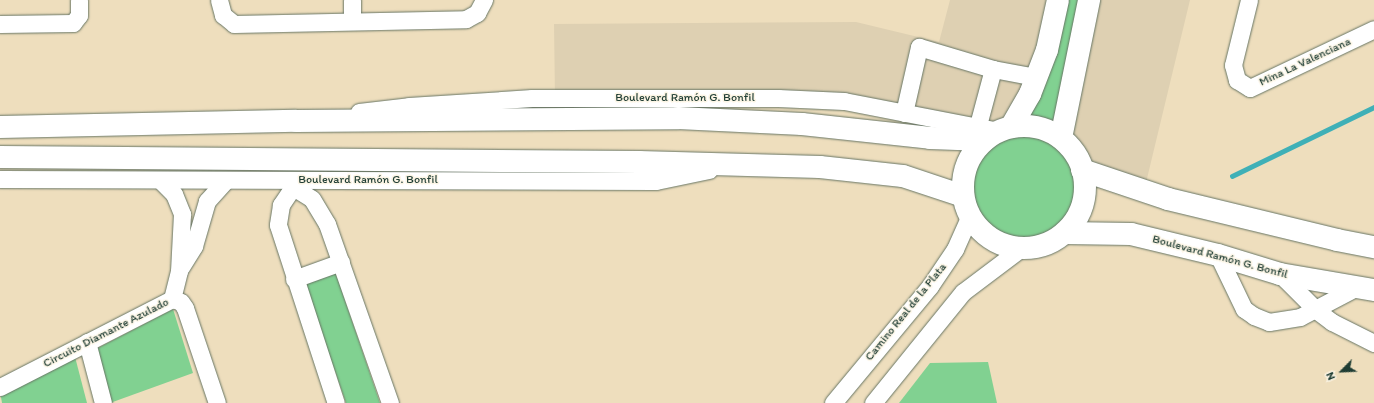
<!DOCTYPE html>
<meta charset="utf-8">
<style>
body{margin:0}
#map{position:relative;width:1374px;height:403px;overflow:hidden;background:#eedebd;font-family:Itim,sans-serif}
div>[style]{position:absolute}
.built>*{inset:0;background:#ded0b2}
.green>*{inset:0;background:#81d191}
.stream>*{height:4.5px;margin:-2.25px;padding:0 2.25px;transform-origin:2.25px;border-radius:2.25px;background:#3fb0b7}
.roads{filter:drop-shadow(0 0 1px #677564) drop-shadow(0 0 1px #677564)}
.minor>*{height:17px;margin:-8.5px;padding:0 8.5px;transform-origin:8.5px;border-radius:8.5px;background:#fff}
.major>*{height:22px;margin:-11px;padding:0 11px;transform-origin:11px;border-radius:11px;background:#fff}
.major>.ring{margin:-11px;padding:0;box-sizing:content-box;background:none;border:22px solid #fff;border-radius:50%}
span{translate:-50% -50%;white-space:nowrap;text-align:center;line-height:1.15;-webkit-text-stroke:3px #fcf5e5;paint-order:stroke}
.street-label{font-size:12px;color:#1f3d34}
.north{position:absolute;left:1322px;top:351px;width:40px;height:40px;-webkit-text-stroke:3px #fcf5e5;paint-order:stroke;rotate:246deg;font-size:11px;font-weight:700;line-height:16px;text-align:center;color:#1f3d34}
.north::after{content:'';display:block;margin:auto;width:14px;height:18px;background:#1f3d34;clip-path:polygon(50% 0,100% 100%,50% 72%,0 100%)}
</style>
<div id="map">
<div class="built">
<div style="clip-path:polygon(950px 0,1058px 0,1011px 127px,844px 101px,555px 98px,554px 24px,856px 22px,939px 42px)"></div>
<div style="clip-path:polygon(1089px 0,1190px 0,1144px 191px,1082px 170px,1074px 152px,1061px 138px)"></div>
</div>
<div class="green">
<div style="clip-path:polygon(1058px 0,1089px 0,1061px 138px,1074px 152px,1082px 170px,1085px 189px,1081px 208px,1072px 225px,1057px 239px,1040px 247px,1020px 249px,1000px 243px,982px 232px,970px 216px,963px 196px,964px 175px,977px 148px,1011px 127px)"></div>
<div style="clip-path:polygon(334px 268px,380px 403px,346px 403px,303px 279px)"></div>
<div style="clip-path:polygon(173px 309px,193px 373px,110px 403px,94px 350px)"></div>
<div style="clip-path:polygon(74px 353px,87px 403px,2px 403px,0 391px)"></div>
<div style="clip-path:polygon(988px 362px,997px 403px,899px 403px,930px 363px)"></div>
</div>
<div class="stream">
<div style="left:1232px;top:176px;width:158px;rotate:-25.9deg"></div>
</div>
<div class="roads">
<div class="minor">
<div style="left:219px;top:0;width:16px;rotate:75deg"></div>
<div style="left:223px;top:15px;width:14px;rotate:39deg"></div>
<div style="left:234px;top:24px;width:232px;rotate:-1.2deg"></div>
<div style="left:466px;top:19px;width:13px;rotate:-29deg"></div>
<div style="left:477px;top:13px;width:15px;rotate:-62deg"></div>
<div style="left:352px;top:0;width:21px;rotate:90deg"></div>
<div style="left:1249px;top:0;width:67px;rotate:103.8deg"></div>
<div style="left:1233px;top:65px;width:16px;rotate:75deg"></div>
<div style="left:1237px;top:80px;width:15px;rotate:32deg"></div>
<div style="left:1250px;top:88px;width:137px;rotate:-25.4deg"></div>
<div style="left:0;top:24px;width:73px;rotate:-0.8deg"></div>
<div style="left:73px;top:23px;width:10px;rotate:-53deg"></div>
<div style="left:79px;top:15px;width:15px;rotate:-90deg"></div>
<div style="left:359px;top:112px;width:50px;rotate:-6.8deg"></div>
<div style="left:409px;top:106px;width:123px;rotate:-3.7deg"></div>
<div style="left:532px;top:98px;width:246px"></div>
<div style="left:778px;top:98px;width:66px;rotate:2.6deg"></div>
<div style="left:844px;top:101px;width:158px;rotate:11deg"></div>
<div style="left:904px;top:113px;width:68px;rotate:-77.2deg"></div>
<div style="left:919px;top:47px;width:77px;rotate:16.6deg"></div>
<div style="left:993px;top:69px;width:44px;rotate:10.5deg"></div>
<div style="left:978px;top:125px;width:58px;rotate:-75deg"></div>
<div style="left:0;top:179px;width:656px;rotate:0.17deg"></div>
<div style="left:656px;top:181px;width:54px;rotate:-11.7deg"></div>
<div style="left:160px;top:180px;width:20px;rotate:45deg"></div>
<div style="left:174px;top:194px;width:22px;rotate:68deg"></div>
<div style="left:182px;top:214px;width:57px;rotate:93deg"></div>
<div style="left:179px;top:271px;width:29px;rotate:104deg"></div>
<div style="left:292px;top:180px;width:7px;rotate:82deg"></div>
<div style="left:293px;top:187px;width:22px;rotate:124deg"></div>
<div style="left:281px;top:205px;width:20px;rotate:99deg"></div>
<div style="left:278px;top:225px;width:187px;rotate:72deg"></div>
<div style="left:293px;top:187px;width:22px;rotate:32deg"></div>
<div style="left:312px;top:199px;width:29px;rotate:59deg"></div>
<div style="left:327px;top:224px;width:190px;rotate:70.6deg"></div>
<div style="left:1218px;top:255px;width:60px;rotate:64.3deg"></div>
<div style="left:1244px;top:309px;width:12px;rotate:35deg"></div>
<div style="left:1254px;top:316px;width:16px;rotate:22deg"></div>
<div style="left:1269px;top:322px;width:31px;rotate:-9deg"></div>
<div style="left:1300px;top:317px;width:64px;rotate:-27.8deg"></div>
<div style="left:181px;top:267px;width:25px;rotate:-58deg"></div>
<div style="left:194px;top:246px;width:47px;rotate:-73.9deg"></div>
<div style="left:207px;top:201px;width:28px;rotate:-48deg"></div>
<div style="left:1280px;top:274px;width:51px;rotate:45deg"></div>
<div style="left:1316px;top:310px;width:20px;rotate:37deg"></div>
<div style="left:1332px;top:322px;width:47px;rotate:26.6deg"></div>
<div style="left:294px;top:279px;width:50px;rotate:-19.9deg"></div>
<div style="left:87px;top:342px;width:63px;rotate:75.3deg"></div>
<div style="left:0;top:387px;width:193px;rotate:-27.1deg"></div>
<div style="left:172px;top:299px;width:9px;rotate:18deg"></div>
<div style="left:181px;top:302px;width:7px;rotate:56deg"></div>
<div style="left:185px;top:308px;width:100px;rotate:71.4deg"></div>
<div style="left:833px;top:403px;width:152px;rotate:-50.3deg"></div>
<div style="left:930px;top:286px;width:45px;rotate:-56deg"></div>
<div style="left:955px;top:249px;width:36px;rotate:-66deg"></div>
<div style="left:873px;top:403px;width:143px;rotate:-51deg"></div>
<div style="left:963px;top:292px;width:71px;rotate:-37deg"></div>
</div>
<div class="major">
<div class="ring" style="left:963px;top:126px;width:100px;height:100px"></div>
<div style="left:0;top:127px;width:296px;rotate:-1.2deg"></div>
<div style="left:296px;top:121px;width:382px;rotate:-0.4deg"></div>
<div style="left:678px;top:118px;width:124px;rotate:2.8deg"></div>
<div style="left:802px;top:124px;width:129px;rotate:6.2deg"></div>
<div style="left:930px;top:138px;width:55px;rotate:2.1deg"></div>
<div style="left:1011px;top:127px;width:38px;rotate:-60deg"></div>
<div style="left:1030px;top:94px;width:47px;rotate:-68.9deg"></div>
<div style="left:1047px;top:50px;width:51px;rotate:-77.6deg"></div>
<div style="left:1061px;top:138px;width:141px;rotate:-78.5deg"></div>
<div style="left:0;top:157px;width:639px;rotate:0.45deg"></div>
<div style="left:639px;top:162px;width:181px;rotate:1.6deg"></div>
<div style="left:820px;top:167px;width:83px;rotate:6.2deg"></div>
<div style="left:903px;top:176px;width:63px;rotate:18.4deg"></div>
<div style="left:1082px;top:170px;width:91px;rotate:18.6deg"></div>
<div style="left:1168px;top:199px;width:174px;rotate:13.6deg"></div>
<div style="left:1337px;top:240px;width:38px;rotate:11deg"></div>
<div style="left:1065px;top:233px;width:66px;rotate:0.9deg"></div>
<div style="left:1131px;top:234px;width:89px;rotate:13.6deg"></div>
<div style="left:1218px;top:255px;width:65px;rotate:17deg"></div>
<div style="left:1280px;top:274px;width:95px;rotate:9.7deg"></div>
</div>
</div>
<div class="street-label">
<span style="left:1305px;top:62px;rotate:-25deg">Mina La Valenciana</span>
<span style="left:685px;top:98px">Boulevard Ramón G. Bonfil</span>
<span style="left:368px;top:180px">Boulevard Ramón G. Bonfil</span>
<span style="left:1220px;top:257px;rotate:15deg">Boulevard Ramón G. Bonfil</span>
<span style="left:906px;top:312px;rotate:-51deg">Camino Real de la Plata</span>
<span style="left:106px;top:333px;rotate:-27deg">Circuito Diamante Azulado</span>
</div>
<div class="north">N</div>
</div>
